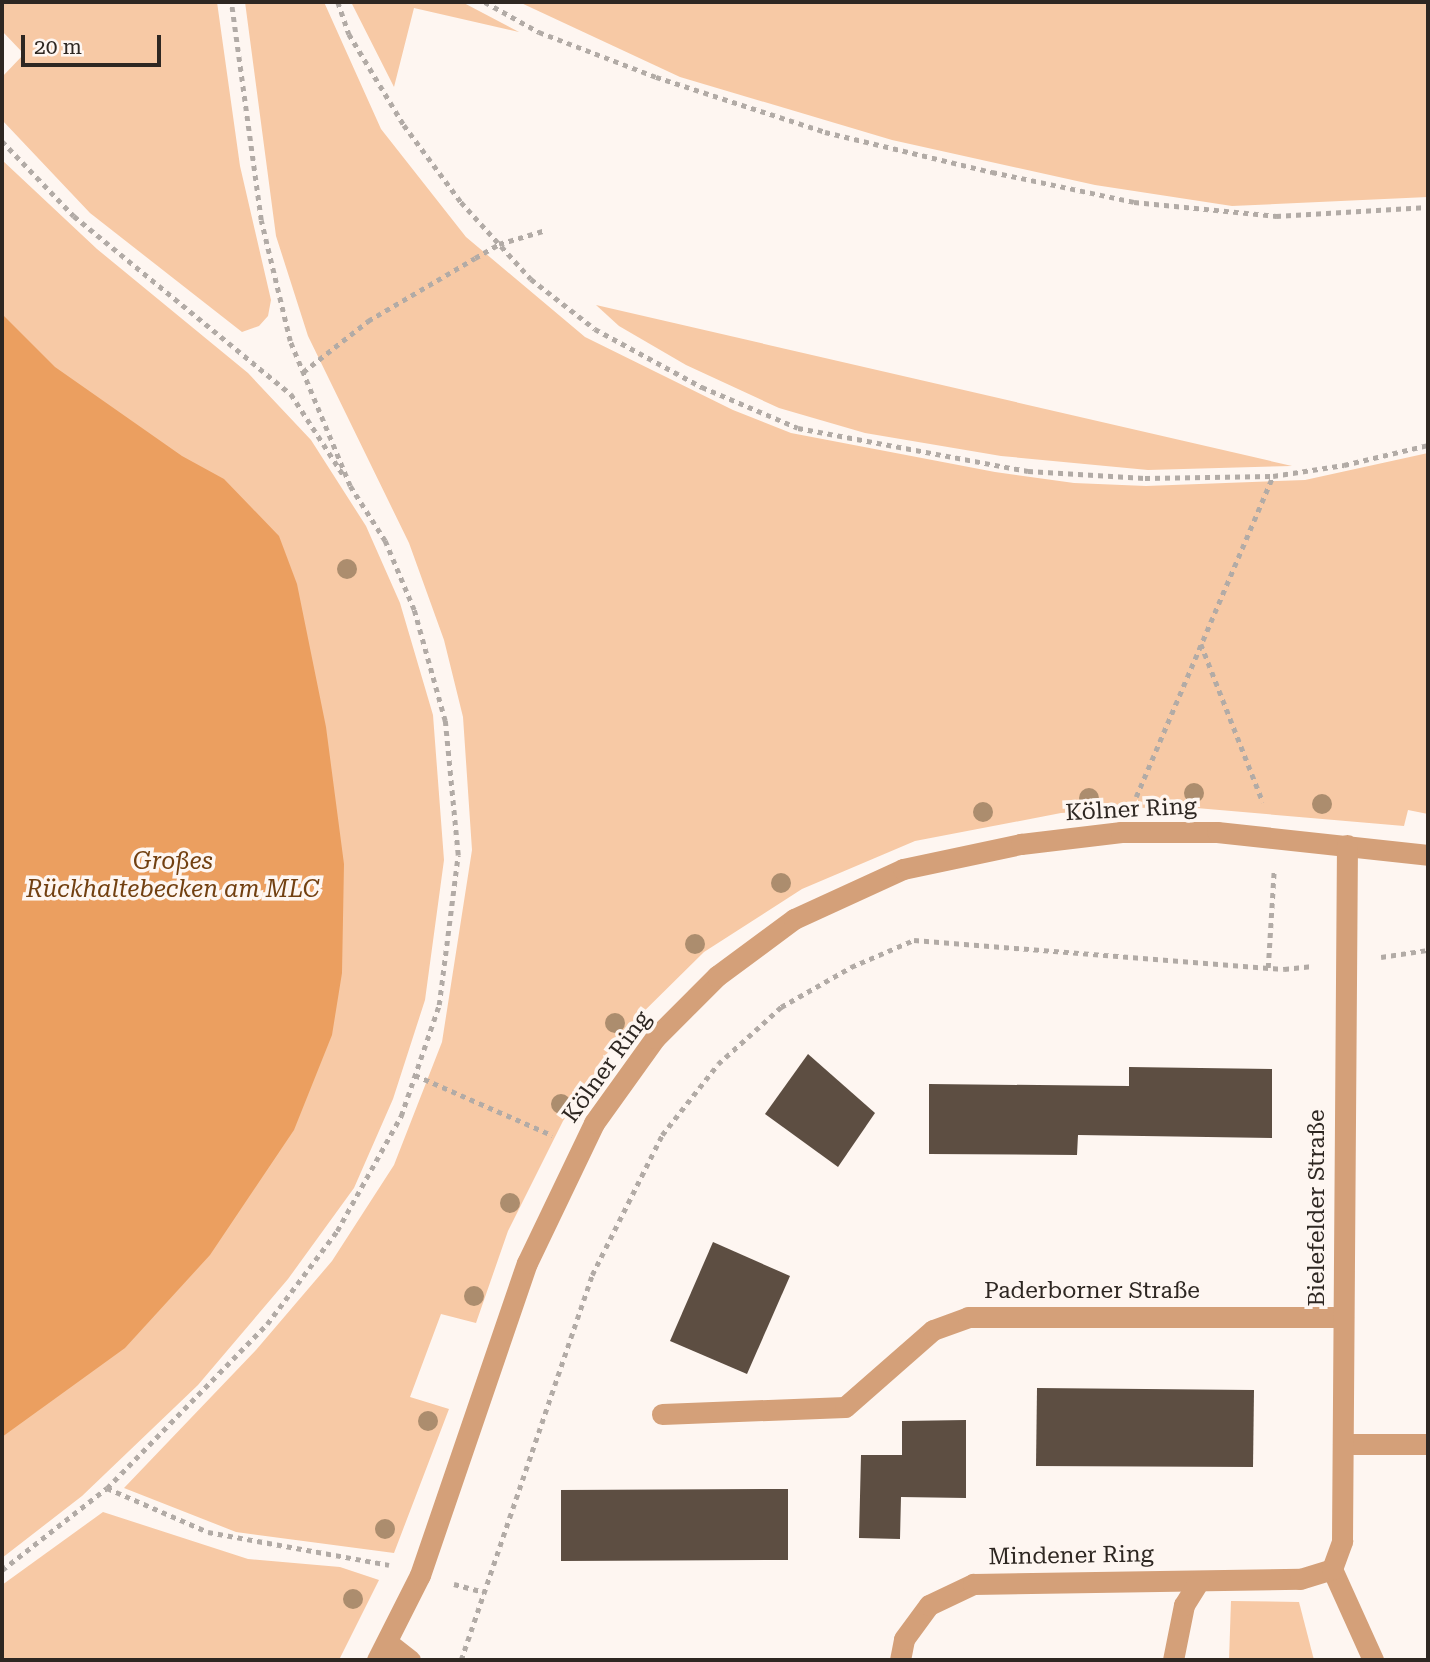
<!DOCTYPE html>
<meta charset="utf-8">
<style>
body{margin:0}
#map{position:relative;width:1430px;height:1662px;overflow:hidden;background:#fef6f1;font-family:"Roboto Serif",serif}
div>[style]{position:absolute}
.green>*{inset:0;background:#f7c9a5}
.water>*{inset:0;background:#eb9f60}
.building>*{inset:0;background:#5d4e42}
.path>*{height:4.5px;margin-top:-2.25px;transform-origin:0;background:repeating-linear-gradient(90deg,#b2aba6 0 5px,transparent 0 10px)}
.minor>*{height:21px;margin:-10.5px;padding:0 10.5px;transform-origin:10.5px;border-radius:10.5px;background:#d4a079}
.trees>*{width:20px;height:20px;margin:-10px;border-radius:50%;background:#ac8d6e}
span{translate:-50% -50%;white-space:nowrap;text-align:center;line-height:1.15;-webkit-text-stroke:7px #fef6f1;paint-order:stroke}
.street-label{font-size:23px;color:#2e2722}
.water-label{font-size:24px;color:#724011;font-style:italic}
.frame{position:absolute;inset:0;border:4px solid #2e2722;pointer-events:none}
.scale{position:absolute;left:21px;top:35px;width:140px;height:32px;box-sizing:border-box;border:4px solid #2e2722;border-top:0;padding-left:9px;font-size:21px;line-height:24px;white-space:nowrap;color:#2e2722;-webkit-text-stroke:5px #fef6f1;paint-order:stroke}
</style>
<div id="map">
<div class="green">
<div style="clip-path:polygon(2px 2px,217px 2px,240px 166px,271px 300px,268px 316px,259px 326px,242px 332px,90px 213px,2px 120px,2px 77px,24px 54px,2px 31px)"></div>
<div style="clip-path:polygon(245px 2px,324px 2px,381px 129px,466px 237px,585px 337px,733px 410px,791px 433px,995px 472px,1074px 483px,1146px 486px,1305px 480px,1428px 453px,1428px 814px,1408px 810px,1404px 826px,1173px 806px,1061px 813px,915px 841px,802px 889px,704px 952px,621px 1034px,563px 1121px,508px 1231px,476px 1323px,441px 1314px,410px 1397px,449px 1409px,394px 1553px,236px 1532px,124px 1488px,256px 1350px,332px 1261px,394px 1165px,442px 1042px,472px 850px,463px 717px,444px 640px,409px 543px,308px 336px,276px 236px)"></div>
<div style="clip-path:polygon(351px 2px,462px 2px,519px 32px,414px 8px,394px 87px)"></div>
<div style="clip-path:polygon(519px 2px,1428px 2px,1428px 197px,1232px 206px,1095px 185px,892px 140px,680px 77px)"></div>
<div style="clip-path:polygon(2px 160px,97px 249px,248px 373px,311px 440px,366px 526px,400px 603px,433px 715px,444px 860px,425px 1000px,393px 1099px,354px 1188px,288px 1279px,198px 1385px,82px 1496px,2px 1558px)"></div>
<div style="clip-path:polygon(596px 305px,1292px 466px,1148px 470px,1001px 456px,865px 433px,779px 408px,686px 365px,619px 326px)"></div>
<div style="clip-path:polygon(103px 1512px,248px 1559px,340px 1567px,379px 1580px,339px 1660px,2px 1660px,2px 1585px)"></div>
<div style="clip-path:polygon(1231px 1601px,1299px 1602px,1314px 1660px,1229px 1660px)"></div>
</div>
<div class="water">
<div style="clip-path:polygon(2px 314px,55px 367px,182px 456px,224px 479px,279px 536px,297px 584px,326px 727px,344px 864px,342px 973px,332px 1035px,294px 1130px,210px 1255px,125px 1348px,2px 1437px)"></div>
</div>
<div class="building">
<div style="clip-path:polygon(808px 1054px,875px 1113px,838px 1167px,765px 1114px)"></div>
<div style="clip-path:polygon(1129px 1067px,1272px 1069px,1272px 1138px,1078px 1135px,1077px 1155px,929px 1154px,929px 1084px,1129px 1086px)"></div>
<div style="clip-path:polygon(713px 1242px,790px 1276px,747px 1374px,670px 1341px)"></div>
<div style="clip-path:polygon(1037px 1388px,1254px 1390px,1253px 1467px,1036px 1466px)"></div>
<div style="clip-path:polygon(966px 1420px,966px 1498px,901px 1497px,900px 1539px,859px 1538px,861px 1455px,902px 1455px,902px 1421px)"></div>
<div style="clip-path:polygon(788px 1489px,788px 1560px,561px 1561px,561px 1490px)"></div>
</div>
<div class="path">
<div style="left:338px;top:2px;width:34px;rotate:71deg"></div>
<div style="left:349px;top:34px;width:106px;rotate:58.9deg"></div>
<div style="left:404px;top:125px;width:96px;rotate:53.5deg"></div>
<div style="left:461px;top:202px;width:104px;rotate:47.7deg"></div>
<div style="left:531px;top:279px;width:81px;rotate:38deg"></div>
<div style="left:595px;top:329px;width:122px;rotate:28.5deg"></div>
<div style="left:702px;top:387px;width:104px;rotate:23.1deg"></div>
<div style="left:798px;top:428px;width:234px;rotate:10.6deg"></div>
<div style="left:1028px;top:471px;width:117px;rotate:3.4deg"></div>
<div style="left:1145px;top:478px;width:128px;rotate:-0.9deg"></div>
<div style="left:1273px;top:476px;width:72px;rotate:-8.8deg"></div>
<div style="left:1344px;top:465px;width:86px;rotate:-13.4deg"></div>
<div style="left:485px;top:2px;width:62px;rotate:29.1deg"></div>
<div style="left:539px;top:32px;width:125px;rotate:21deg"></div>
<div style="left:656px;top:77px;width:178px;rotate:18deg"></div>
<div style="left:825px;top:132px;width:172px;rotate:13.5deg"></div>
<div style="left:992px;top:172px;width:145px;rotate:11.9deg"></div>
<div style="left:1134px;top:202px;width:143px;rotate:5.6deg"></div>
<div style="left:1276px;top:216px;width:152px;rotate:-3.4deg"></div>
<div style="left:2px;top:141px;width:104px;rotate:46.2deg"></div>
<div style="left:74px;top:216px;width:281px;rotate:39.4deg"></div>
<div style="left:291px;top:394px;width:98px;rotate:57.1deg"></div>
<div style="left:303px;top:372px;width:83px;rotate:-38.1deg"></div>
<div style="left:368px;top:321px;width:124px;rotate:-30.5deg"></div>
<div style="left:475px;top:258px;width:28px;rotate:-30deg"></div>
<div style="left:499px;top:244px;width:49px;rotate:-16.6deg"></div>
<div style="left:1201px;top:644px;width:170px;rotate:68.6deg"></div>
<div style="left:1136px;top:797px;width:349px;rotate:-66.9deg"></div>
<div style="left:1381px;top:957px;width:48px;rotate:-8.5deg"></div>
<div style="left:1268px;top:968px;width:97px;rotate:-86.5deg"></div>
<div style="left:415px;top:1075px;width:150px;rotate:23.7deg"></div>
<div style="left:107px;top:1488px;width:110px;rotate:23.5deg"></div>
<div style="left:208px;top:1532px;width:184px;rotate:10.3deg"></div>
<div style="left:2px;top:1570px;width:133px;rotate:-38deg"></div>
<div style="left:107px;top:1488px;width:229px;rotate:-45.7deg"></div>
<div style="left:267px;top:1324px;width:116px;rotate:-53deg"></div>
<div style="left:337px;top:1231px;width:132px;rotate:-60.9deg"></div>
<div style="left:401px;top:1116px;width:117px;rotate:-71.1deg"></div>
<div style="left:439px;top:1005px;width:151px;rotate:-82.8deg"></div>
<div style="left:458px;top:855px;width:135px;rotate:-95.5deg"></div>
<div style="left:445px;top:721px;width:115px;rotate:-105.6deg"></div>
<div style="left:414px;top:610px;width:75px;rotate:-112.8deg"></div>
<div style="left:385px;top:541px;width:65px;rotate:-122.5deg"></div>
<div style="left:350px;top:486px;width:157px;rotate:-112.5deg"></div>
<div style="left:290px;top:341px;width:124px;rotate:-103.5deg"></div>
<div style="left:261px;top:220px;width:220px;rotate:-97.8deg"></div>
<div style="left:454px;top:1584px;width:31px;rotate:15deg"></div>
<div style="left:461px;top:1660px;width:407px;rotate:-71.2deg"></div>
<div style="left:592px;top:1275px;width:157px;rotate:-63.4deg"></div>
<div style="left:662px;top:1135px;width:90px;rotate:-51.7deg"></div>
<div style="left:718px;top:1064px;width:85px;rotate:-42.1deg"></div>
<div style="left:781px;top:1007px;width:81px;rotate:-29.7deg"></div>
<div style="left:851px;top:967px;width:69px;rotate:-23.2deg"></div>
<div style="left:914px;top:940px;width:371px;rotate:4.5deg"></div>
<div style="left:1284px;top:969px;width:29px;rotate:-6deg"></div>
</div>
<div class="minor">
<div style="left:662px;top:1414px;width:183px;rotate:-2.2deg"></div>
<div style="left:845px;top:1407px;width:117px;rotate:-41.2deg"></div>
<div style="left:933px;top:1330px;width:37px;rotate:-20deg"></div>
<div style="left:968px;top:1317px;width:375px"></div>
<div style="left:1343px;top:1444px;width:85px"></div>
<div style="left:1332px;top:1569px;width:100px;rotate:65.7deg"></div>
<div style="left:388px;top:1643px;width:28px;rotate:38deg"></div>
<div style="left:377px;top:1660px;width:95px;rotate:-63.2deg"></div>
<div style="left:420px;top:1575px;width:330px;rotate:-71.1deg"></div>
<div style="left:527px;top:1263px;width:155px;rotate:-64.4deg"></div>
<div style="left:594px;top:1123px;width:105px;rotate:-54.3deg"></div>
<div style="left:655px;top:1038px;width:88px;rotate:-45deg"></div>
<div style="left:717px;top:976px;width:96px;rotate:-36.5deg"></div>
<div style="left:794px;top:919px;width:120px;rotate:-24.6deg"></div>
<div style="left:903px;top:869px;width:121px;rotate:-12deg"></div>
<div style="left:1021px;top:844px;width:101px;rotate:-6.8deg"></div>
<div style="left:1121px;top:832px;width:96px"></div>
<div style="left:1217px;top:832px;width:212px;rotate:6.2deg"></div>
<div style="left:900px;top:1660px;width:21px;rotate:-79deg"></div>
<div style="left:904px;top:1639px;width:42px;rotate:-53.7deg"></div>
<div style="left:929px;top:1605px;width:49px;rotate:-25.5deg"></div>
<div style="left:973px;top:1584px;width:327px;rotate:-0.9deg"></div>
<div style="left:1300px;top:1579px;width:34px;rotate:-17deg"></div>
<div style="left:1332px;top:1569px;width:30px;rotate:-70deg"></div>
<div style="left:1342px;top:1541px;width:696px;rotate:-89.59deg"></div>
<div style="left:1173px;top:1660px;width:56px;rotate:-78.7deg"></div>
<div style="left:1184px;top:1605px;width:28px;rotate:-58deg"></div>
</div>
<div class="trees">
<div style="left:347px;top:569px"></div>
<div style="left:1194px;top:793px"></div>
<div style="left:1089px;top:798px"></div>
<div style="left:1322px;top:804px"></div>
<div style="left:983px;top:812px"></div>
<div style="left:781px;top:883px"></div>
<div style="left:695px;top:944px"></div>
<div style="left:615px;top:1023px"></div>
<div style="left:561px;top:1104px"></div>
<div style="left:510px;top:1203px"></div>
<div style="left:474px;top:1296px"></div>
<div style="left:428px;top:1421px"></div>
<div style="left:385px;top:1529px"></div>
<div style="left:353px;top:1599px"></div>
</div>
<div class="street-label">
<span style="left:1131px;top:810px;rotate:-3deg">Kölner Ring</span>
<span style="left:607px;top:1067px;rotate:-54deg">Kölner Ring</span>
<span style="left:1317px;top:1208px;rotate:-90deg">Bielefelder Straße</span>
<span style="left:1092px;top:1291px">Paderborner Straße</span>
<span style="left:1071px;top:1556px;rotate:-1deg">Mindener Ring</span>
</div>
<div class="water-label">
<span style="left:173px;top:876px">Großes<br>Rückhaltebecken am MLC</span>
</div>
<div class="frame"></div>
<div class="scale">20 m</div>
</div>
